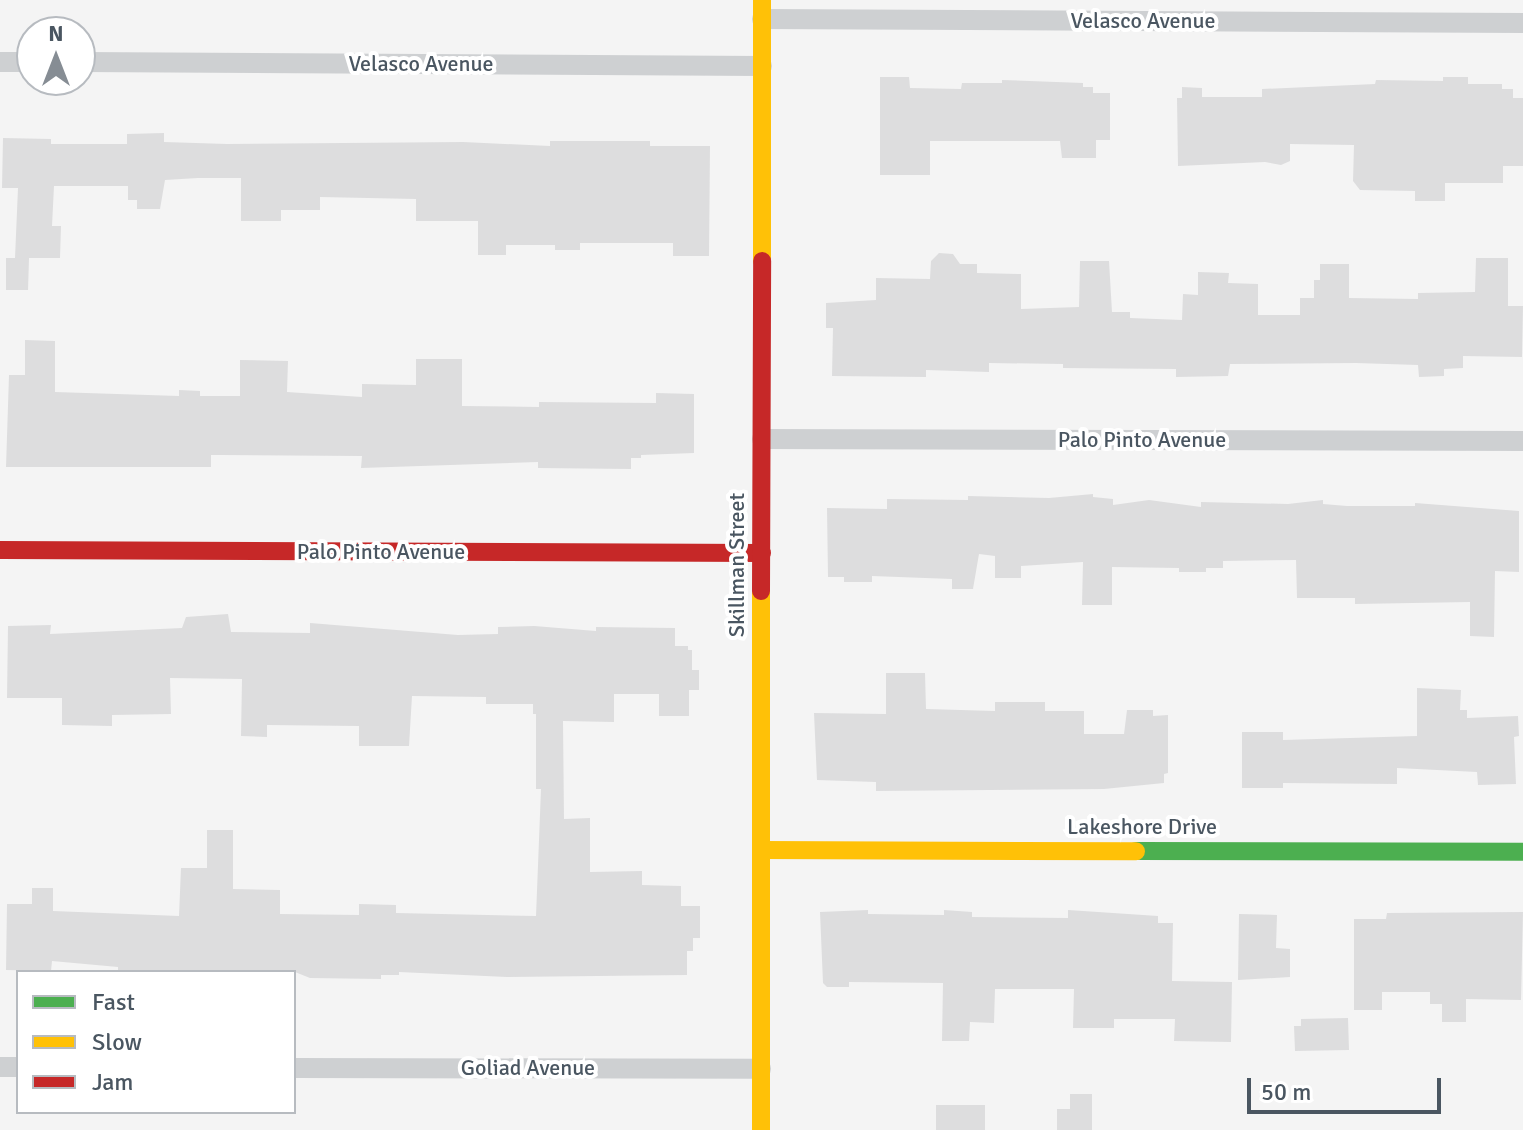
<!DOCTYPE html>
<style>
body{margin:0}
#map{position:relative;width:1523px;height:1130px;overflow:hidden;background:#f4f4f4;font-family:Signika,sans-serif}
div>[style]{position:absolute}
.building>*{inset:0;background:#ddddde}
.street>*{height:20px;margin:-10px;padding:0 10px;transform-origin:10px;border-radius:10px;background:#ced0d2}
.fast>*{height:18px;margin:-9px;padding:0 9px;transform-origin:9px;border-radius:9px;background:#4caf50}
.slow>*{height:18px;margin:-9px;padding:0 9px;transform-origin:9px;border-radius:9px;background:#ffc107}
.jam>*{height:18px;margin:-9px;padding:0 9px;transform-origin:9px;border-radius:9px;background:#c62828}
span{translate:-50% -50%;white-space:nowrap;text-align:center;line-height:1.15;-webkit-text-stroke:8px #fff;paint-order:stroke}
.street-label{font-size:22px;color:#4a5661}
.legend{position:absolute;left:16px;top:970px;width:280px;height:144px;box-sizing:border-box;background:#fff;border:2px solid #b7bbc0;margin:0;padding:10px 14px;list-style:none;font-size:24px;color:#4a5661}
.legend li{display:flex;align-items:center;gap:16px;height:40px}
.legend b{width:40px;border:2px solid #b7bbc0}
.north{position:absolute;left:16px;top:16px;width:80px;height:80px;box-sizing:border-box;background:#fff;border:2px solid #b7bbc0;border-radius:50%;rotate:0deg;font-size:22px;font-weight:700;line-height:32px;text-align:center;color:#4a5661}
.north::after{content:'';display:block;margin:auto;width:28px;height:36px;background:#868d94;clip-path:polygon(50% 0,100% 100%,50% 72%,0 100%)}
.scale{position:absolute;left:1247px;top:1078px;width:194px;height:36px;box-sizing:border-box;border:4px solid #4a5661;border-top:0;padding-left:10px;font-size:24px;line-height:28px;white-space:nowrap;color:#4a5661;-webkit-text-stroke:6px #fff;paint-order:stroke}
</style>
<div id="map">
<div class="building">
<div style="clip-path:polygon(880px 77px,909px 77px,910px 88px,961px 89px,962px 83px,1002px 83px,1002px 80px,1083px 83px,1083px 87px,1093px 87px,1093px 93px,1110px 93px,1110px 140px,1096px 140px,1096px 158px,1062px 158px,1060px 141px,930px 141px,930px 175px,880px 175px)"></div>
<div style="clip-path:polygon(1443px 77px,1468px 77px,1468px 84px,1502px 84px,1502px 89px,1513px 89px,1513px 98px,1523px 98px,1523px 166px,1503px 166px,1503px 183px,1445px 183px,1445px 201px,1415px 201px,1415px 191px,1360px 190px,1353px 181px,1354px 145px,1290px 144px,1290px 161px,1281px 165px,1265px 162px,1178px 166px,1177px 98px,1182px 98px,1182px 87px,1202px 88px,1202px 97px,1262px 97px,1262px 89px,1375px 84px,1376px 80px,1443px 81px)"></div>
<div style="clip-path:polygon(164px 133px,164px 142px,227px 144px,463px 142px,550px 146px,550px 141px,650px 141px,650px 146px,710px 146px,709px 256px,673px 256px,673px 243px,580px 243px,580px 250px,555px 250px,555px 245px,506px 245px,506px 255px,478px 255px,478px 221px,416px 221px,416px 199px,320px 197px,320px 210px,281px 210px,281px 221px,241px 221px,241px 178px,198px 178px,165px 180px,160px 209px,137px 209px,137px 200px,128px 200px,128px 186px,54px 186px,52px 226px,61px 226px,60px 258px,15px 258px,18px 188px,2px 188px,3px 138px,51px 139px,51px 144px,127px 144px,127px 134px)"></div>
<div style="clip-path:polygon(939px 253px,953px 254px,960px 264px,977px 264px,977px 273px,1021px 274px,1021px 309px,1079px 307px,1080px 261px,1109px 261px,1112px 312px,1130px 312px,1130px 318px,1182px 320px,1183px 294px,1198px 295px,1198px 272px,1229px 273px,1228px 283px,1258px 284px,1258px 315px,1300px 315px,1300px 298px,1314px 298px,1314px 280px,1320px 280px,1320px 264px,1349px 264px,1349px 298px,1418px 299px,1418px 293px,1475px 292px,1476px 258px,1508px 258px,1508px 306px,1523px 306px,1522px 357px,1463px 356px,1463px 368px,1444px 369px,1444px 376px,1419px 377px,1418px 365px,1356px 363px,1230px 364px,1228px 376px,1176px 377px,1176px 369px,1063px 368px,1063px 364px,989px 363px,989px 372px,926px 370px,926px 377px,832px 376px,833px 328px,826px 328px,826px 303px,876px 300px,876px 278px,930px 279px,931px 261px)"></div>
<div style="clip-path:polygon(6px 258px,29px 258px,28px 290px,6px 290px)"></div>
<div style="clip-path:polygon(25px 340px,55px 341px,55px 392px,179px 396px,179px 390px,200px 391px,200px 396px,240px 396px,240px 360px,288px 361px,287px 392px,362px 397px,362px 384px,416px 385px,416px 359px,462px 359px,462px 406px,539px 407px,539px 402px,656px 403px,656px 393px,694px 394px,694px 453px,641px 455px,641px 458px,631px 458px,631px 469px,538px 468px,538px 462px,361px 468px,362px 456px,221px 455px,211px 455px,211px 467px,6px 467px,9px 375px,25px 375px)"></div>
<div style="clip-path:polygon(1093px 494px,1093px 497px,1113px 499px,1113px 505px,1149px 500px,1201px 507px,1201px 502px,1288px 504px,1323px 500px,1323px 504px,1347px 506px,1415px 506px,1415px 503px,1519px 511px,1519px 572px,1495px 571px,1494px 637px,1470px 636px,1470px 602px,1355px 604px,1355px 598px,1297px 598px,1296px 560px,1223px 561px,1223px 568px,1206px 568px,1206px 572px,1179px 572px,1179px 568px,1112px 567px,1112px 605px,1082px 605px,1083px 562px,1021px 566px,1021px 578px,995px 578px,995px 556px,979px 554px,973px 589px,952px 589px,952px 579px,872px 576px,872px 582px,844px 582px,844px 577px,828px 577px,827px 508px,887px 509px,887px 499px,968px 500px,968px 496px,1049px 498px)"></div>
<div style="clip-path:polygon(228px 614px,231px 632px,310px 633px,310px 623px,458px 635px,498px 634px,498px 627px,534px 626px,596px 631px,596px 627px,675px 628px,675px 646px,688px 646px,688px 650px,692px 650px,692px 670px,699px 670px,699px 690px,689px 690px,689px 716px,659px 716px,659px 694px,614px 694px,614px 722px,563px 721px,564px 819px,590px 818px,590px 872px,642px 871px,642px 885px,681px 886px,681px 906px,700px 906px,700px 938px,693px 938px,693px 951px,687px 951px,687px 975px,507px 977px,399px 972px,399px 975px,381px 975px,381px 979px,310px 978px,295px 972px,118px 972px,118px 967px,52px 961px,51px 971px,6px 970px,7px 904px,32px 904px,32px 888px,53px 888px,53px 911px,179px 916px,181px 868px,207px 868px,207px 830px,233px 830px,233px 889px,280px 890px,280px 914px,359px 915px,359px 904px,396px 905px,396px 913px,536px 916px,541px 789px,536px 789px,536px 714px,533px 714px,533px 704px,486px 704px,486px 697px,412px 696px,409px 746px,359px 746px,359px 726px,267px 725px,267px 737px,241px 736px,242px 679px,170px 678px,171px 714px,112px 715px,112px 726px,62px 725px,62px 698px,7px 698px,8px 626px,51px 625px,50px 634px,182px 628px,186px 617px)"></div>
<div style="clip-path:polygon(886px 673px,925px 673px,926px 709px,995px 711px,995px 702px,1045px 702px,1045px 711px,1084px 711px,1084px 734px,1124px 734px,1127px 710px,1153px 710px,1153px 716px,1168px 715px,1168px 773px,1164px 774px,1164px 783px,1104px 789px,876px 791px,876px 782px,817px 780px,814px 713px,886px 714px)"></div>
<div style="clip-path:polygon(1417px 688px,1461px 690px,1460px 710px,1467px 710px,1467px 718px,1518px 716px,1519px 736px,1514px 737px,1516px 784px,1478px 785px,1477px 772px,1397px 768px,1397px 784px,1283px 783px,1283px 788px,1242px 788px,1242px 732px,1283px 732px,1283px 740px,1417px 736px)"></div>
<div style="clip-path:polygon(868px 910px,868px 914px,944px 915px,944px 910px,972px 912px,972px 917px,1068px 918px,1068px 910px,1158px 916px,1158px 923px,1173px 923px,1172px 981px,1232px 982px,1231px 1042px,1174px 1041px,1175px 1019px,1114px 1019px,1114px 1028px,1073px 1028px,1074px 989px,995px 989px,994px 1023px,970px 1022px,969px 1041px,942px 1041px,943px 983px,849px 982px,849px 987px,827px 987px,823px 983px,820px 912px)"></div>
<div style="clip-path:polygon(1523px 912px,1521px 1000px,1466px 999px,1466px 1022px,1442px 1022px,1442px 1004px,1430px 1004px,1430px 992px,1382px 992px,1382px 1010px,1354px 1010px,1354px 919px,1386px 919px,1387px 913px)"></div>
<div style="clip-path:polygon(1239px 914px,1277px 915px,1276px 948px,1290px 949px,1290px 977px,1238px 980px)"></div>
<div style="clip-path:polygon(1348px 1018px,1349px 1050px,1295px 1051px,1294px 1026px,1301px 1026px,1301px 1019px)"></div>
<div style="clip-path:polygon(1070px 1094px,1092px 1094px,1092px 1130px,1057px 1130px,1057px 1109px,1070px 1109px)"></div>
<div style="clip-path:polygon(936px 1105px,985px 1105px,985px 1130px,936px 1130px)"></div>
</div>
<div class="street">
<div style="left:762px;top:19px;width:761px;rotate:0.3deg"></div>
<div style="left:0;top:62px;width:32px"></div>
<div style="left:80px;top:62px;width:682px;rotate:0.34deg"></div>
<div style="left:762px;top:439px;width:761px;rotate:0.15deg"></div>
<div style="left:0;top:1067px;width:18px"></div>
<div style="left:294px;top:1068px;width:467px;rotate:0.1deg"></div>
</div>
<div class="fast">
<div style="left:1136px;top:851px;width:387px;rotate:0.1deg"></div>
</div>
<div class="slow">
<div style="left:762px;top:261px;width:261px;rotate:-90deg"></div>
<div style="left:761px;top:850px;width:375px;rotate:0.2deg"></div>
<div style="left:761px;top:1130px;width:539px;rotate:-90deg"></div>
</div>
<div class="jam">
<div style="left:0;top:550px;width:762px;rotate:0.23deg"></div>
<div style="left:761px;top:591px;width:330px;rotate:-89.8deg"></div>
</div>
<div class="street-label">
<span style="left:1143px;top:21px">Velasco Avenue</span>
<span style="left:421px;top:64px">Velasco Avenue</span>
<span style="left:1142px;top:440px">Palo Pinto Avenue</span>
<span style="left:381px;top:552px">Palo Pinto Avenue</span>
<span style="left:737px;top:565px;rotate:-90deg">Skillman Street</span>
<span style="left:1142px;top:827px">Lakeshore Drive</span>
<span style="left:528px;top:1068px">Goliad Avenue</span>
</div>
<ul class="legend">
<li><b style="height:10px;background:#4caf50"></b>Fast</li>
<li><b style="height:10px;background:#ffc107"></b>Slow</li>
<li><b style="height:10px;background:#c62828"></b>Jam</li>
</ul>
<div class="north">N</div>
<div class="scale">50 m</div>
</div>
